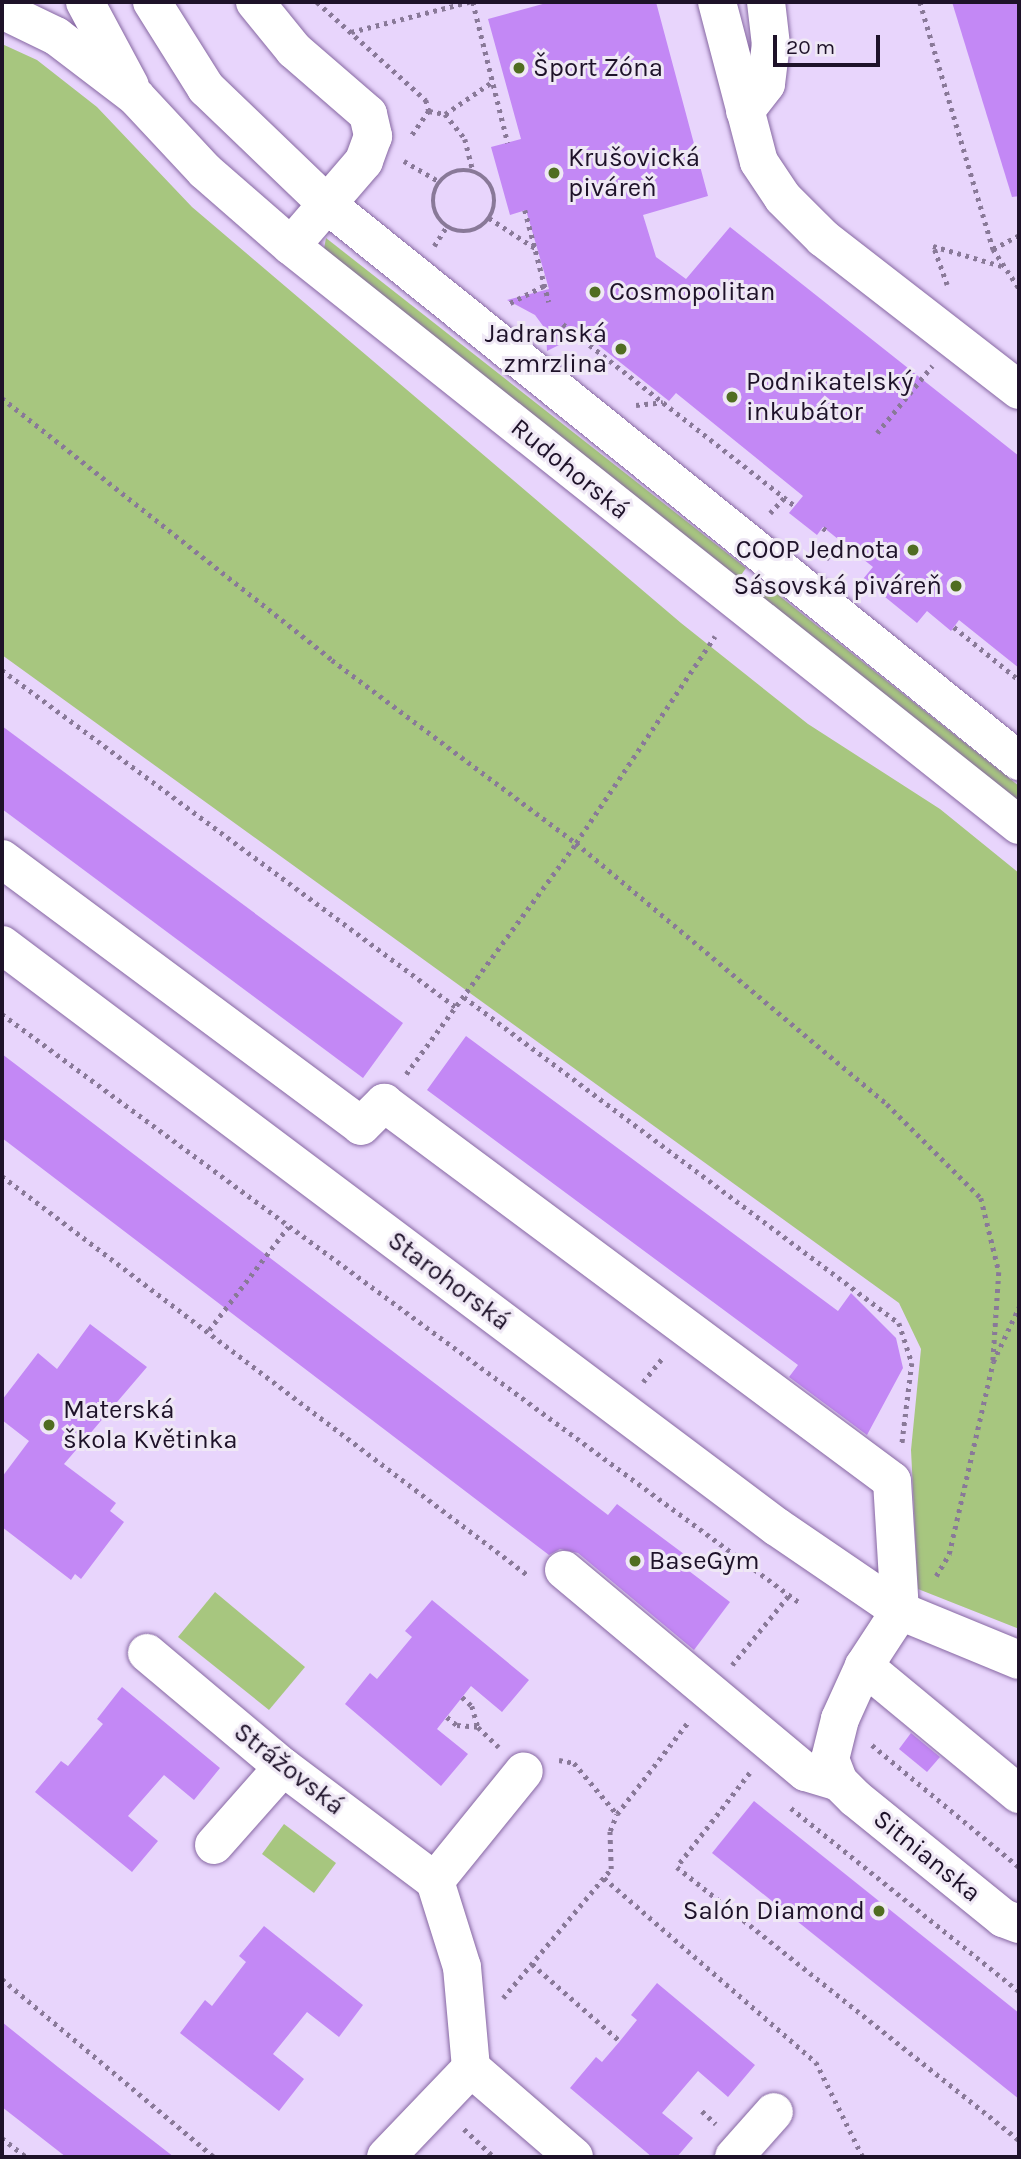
<!DOCTYPE html>
<meta charset="utf-8">
<style>
body{margin:0}
#map{position:relative;width:1021px;height:2159px;overflow:hidden;background:#e8d5fc;font-family:Karla,sans-serif}
div>[style]{position:absolute}
.green>*{inset:0;background:#a7c67f}
.building>*{inset:0;background:#c388f5}
.path>*{height:4.5px;margin-top:-2.25px;transform-origin:0;background:repeating-linear-gradient(90deg,#897998 0 3.5px,transparent 0 8.5px)}
.path>.ring{margin:-2.25px;padding:0;box-sizing:content-box;background:none;border:4.5px solid #897998;border-radius:50%}
.roads{filter:drop-shadow(0 0 2px #8667a2) drop-shadow(0 0 2px #8667a2)}
.minor>*{height:38px;margin:-19px;padding:0 19px;transform-origin:19px;border-radius:19px;background:#fff}
.dots>*{width:19px;height:19px;translate:-50% -50%;box-sizing:border-box;border:4px solid #efe8f5;border-radius:50%}
span{translate:-50% -50%;white-space:nowrap;text-align:center;line-height:1.15;-webkit-text-stroke:6px #efe8f5;paint-order:stroke}
.poi-label{font-size:26px;color:#1e1229}
.left{translate:0 -50%;text-align:left}
.right{translate:-100% -50%;text-align:right}
.street-label{font-size:26px;color:#1e1229}
.frame{position:absolute;inset:0;border:4px solid #1e1229;pointer-events:none}
.scale{position:absolute;left:773px;top:35px;width:107px;height:32px;box-sizing:border-box;border:4px solid #1e1229;border-top:0;padding-left:9px;font-size:21px;line-height:24px;white-space:nowrap;color:#1e1229;-webkit-text-stroke:5px #efe8f5;paint-order:stroke}
</style>
<div id="map">
<div class="green">
<div style="clip-path:polygon(2px 44px,37px 60px,97px 107px,192px 207px,681px 623px,808px 724px,940px 809px,1019px 873px,1019px 1629px,918px 1589px,911px 1450px,921px 1349px,899px 1303px,2px 655px)"></div>
<div style="clip-path:polygon(326px 238px,746px 568px,739px 578px,324px 249px)"></div>
<div style="clip-path:polygon(767px 586px,1019px 786px,1019px 802px,759px 595px)"></div>
<div style="clip-path:polygon(215px 1592px,305px 1667px,269px 1710px,178px 1637px)"></div>
<div style="clip-path:polygon(284px 1824px,336px 1863px,314px 1893px,262px 1854px)"></div>
</div>
<div class="building">
<div style="clip-path:polygon(550px 2px,656px 2px,708px 196px,643px 215px,656px 257px,686px 279px,730px 227px,1019px 456px,1019px 668px,959px 620px,951px 631px,927px 611px,917px 623px,863px 579px,873px 567px,823px 527px,817px 535px,789px 513px,803px 496px,676px 393px,669px 401px,583px 333px,547px 351px,546px 330px,535px 315px,507px 300px,549px 289px,526px 210px,510px 215px,491px 147px,521px 139px,488px 19px)"></div>
<div style="clip-path:polygon(952px 2px,1019px 2px,1019px 196px,1012px 197px)"></div>
<div style="clip-path:polygon(2px 726px,403px 1023px,363px 1078px,2px 809px)"></div>
<div style="clip-path:polygon(466px 1036px,838px 1311px,851px 1293px,896px 1338px,903px 1368px,867px 1435px,789px 1377px,798px 1365px,427px 1090px)"></div>
<div style="clip-path:polygon(2px 1054px,608px 1515px,617px 1504px,696px 1563px,689px 1571px,730px 1602px,694px 1650px,578px 1553px,560px 1549px,549px 1555px,2px 1138px)"></div>
<div style="clip-path:polygon(90px 1324px,147px 1367px,64px 1464px,116px 1503px,110px 1511px,124px 1522px,81px 1579px,75px 1574px,71px 1580px,2px 1527px,2px 1477px,29px 1441px,2px 1420px,2px 1400px,38px 1353px,57px 1369px)"></div>
<div style="clip-path:polygon(432px 1600px,529px 1680px,502px 1712px,471px 1686px,437px 1729px,468px 1754px,441px 1786px,345px 1704px,370px 1673px,377px 1679px,412px 1637px,405px 1631px)"></div>
<div style="clip-path:polygon(122px 1687px,220px 1768px,194px 1800px,164px 1775px,128px 1816px,158px 1841px,132px 1872px,35px 1792px,61px 1761px,68px 1766px,103px 1724px,97px 1719px)"></div>
<div style="clip-path:polygon(911px 1733px,940px 1757px,927px 1772px,899px 1749px)"></div>
<div style="clip-path:polygon(754px 1801px,1019px 2013px,1019px 2099px,712px 1853px)"></div>
<div style="clip-path:polygon(264px 1926px,363px 2005px,339px 2037px,307px 2012px,273px 2054px,304px 2079px,279px 2111px,180px 2033px,205px 2000px,212px 2006px,246px 1962px,239px 1956px)"></div>
<div style="clip-path:polygon(657px 1983px,755px 2065px,728px 2097px,698px 2071px,662px 2113px,693px 2138px,677px 2157px,652px 2157px,570px 2088px,596px 2057px,602px 2062px,620px 2041px,637px 2020px,631px 2015px)"></div>
<div style="clip-path:polygon(2px 2022px,58px 2067px,174px 2157px,66px 2157px,2px 2107px)"></div>
</div>
<div class="path">
<div style="left:317px;top:2px;width:147px;rotate:42deg"></div>
<div style="left:426px;top:100px;width:11px;rotate:75deg"></div>
<div style="left:429px;top:111px;width:33px;rotate:125deg"></div>
<div style="left:473px;top:2px;width:145px;rotate:76.1deg"></div>
<div style="left:920px;top:2px;width:258px;rotate:73.5deg"></div>
<div style="left:993px;top:249px;width:47px;rotate:56.3deg"></div>
<div style="left:351px;top:32px;width:122px;rotate:-14.3deg"></div>
<div style="left:429px;top:111px;width:16px;rotate:11deg"></div>
<div style="left:445px;top:114px;width:32px;rotate:51deg"></div>
<div style="left:465px;top:139px;width:33px;rotate:76deg"></div>
<div style="left:445px;top:114px;width:57px;rotate:-34.2deg"></div>
<div style="left:404px;top:161px;width:42px;rotate:30.3deg"></div>
<div class="ring" style="left:433px;top:170px;width:57.5px;height:57.5px"></div>
<div style="left:525px;top:210px;width:95px;rotate:75.4deg"></div>
<div style="left:489px;top:218px;width:55px;rotate:33.1deg"></div>
<div style="left:434px;top:246px;width:24px;rotate:-57deg"></div>
<div style="left:993px;top:249px;width:30px;rotate:-28deg"></div>
<div style="left:947px;top:285px;width:41px;rotate:-109.7deg"></div>
<div style="left:933px;top:246px;width:72px;rotate:16.2deg"></div>
<div style="left:510px;top:303px;width:39px;rotate:-27deg"></div>
<div style="left:563px;top:324px;width:295px;rotate:38.1deg"></div>
<div style="left:2px;top:398px;width:421px;rotate:38.4deg"></div>
<div style="left:332px;top:660px;width:305px;rotate:36.9deg"></div>
<div style="left:576px;top:843px;width:406px;rotate:40deg"></div>
<div style="left:887px;top:1104px;width:133px;rotate:45deg"></div>
<div style="left:981px;top:1198px;width:76px;rotate:76.3deg"></div>
<div style="left:999px;top:1272px;width:90px;rotate:93.8deg"></div>
<div style="left:636px;top:405px;width:27px;rotate:-6deg"></div>
<div style="left:877px;top:433px;width:87px;rotate:-50.6deg"></div>
<div style="left:770px;top:513px;width:21px;rotate:-47deg"></div>
<div style="left:823px;top:528px;width:7px;rotate:34deg"></div>
<div style="left:826px;top:559px;width:23px;rotate:-50deg"></div>
<div style="left:954px;top:627px;width:84px;rotate:39.2deg"></div>
<div style="left:2px;top:670px;width:565px;rotate:36.59deg"></div>
<div style="left:464px;top:997px;width:544px;rotate:36.85deg"></div>
<div style="left:899px;top:1323px;width:42px;rotate:72deg"></div>
<div style="left:912px;top:1363px;width:82px;rotate:97deg"></div>
<div style="left:2px;top:1014px;width:992px;rotate:36.43deg"></div>
<div style="left:406px;top:1074px;width:287px;rotate:-53.6deg"></div>
<div style="left:576px;top:843px;width:249px;rotate:-56.1deg"></div>
<div style="left:2px;top:1176px;width:662px;rotate:37.2deg"></div>
<div style="left:209px;top:1330px;width:130px;rotate:-52.5deg"></div>
<div style="left:643px;top:1382px;width:33px;rotate:-51deg"></div>
<div style="left:936px;top:1576px;width:26px;rotate:-59deg"></div>
<div style="left:949px;top:1554px;width:197px;rotate:-77.1deg"></div>
<div style="left:993px;top:1362px;width:61px;rotate:-64.7deg"></div>
<div style="left:732px;top:1665px;width:90px;rotate:-50.8deg"></div>
<div style="left:462px;top:1697px;width:13px;rotate:42deg"></div>
<div style="left:472px;top:1706px;width:22px;rotate:74deg"></div>
<div style="left:478px;top:1727px;width:29px;rotate:44deg"></div>
<div style="left:447px;top:1717px;width:13px;rotate:39deg"></div>
<div style="left:457px;top:1725px;width:21px;rotate:5deg"></div>
<div style="left:872px;top:1745px;width:191px;rotate:39.7deg"></div>
<div style="left:559px;top:1760px;width:15px;rotate:11deg"></div>
<div style="left:574px;top:1763px;width:67px;rotate:49.9deg"></div>
<div style="left:750px;top:1773px;width:119px;rotate:127.8deg"></div>
<div style="left:677px;top:1867px;width:438px;rotate:38.6deg"></div>
<div style="left:791px;top:1808px;width:292px;rotate:38.8deg"></div>
<div style="left:604px;top:1878px;width:281px;rotate:41deg"></div>
<div style="left:816px;top:2062px;width:106px;rotate:63.7deg"></div>
<div style="left:532px;top:1964px;width:117px;rotate:41.2deg"></div>
<div style="left:2px;top:1979px;width:277px;rotate:40deg"></div>
<div style="left:503px;top:1998px;width:168px;rotate:-50.1deg"></div>
<div style="left:611px;top:1869px;width:38px;rotate:-92deg"></div>
<div style="left:610px;top:1831px;width:18px;rotate:-68deg"></div>
<div style="left:617px;top:1814px;width:116px;rotate:-52.3deg"></div>
<div style="left:702px;top:2111px;width:19px;rotate:43deg"></div>
<div style="left:464px;top:2129px;width:41px;rotate:43deg"></div>
<div style="left:2px;top:2138px;width:31px;rotate:38deg"></div>
</div>
<div class="roads">
<div class="minor">
<div style="left:85px;top:2px;width:95px;rotate:61.8deg"></div>
<div style="left:152px;top:2px;width:102px;rotate:57.9deg"></div>
<div style="left:206px;top:88px;width:170px;rotate:43.8deg"></div>
<div style="left:329px;top:206px;width:886px;rotate:38.81deg"></div>
<div style="left:255px;top:2px;width:62px;rotate:50.9deg"></div>
<div style="left:294px;top:50px;width:98px;rotate:40.9deg"></div>
<div style="left:368px;top:114px;width:23px;rotate:77deg"></div>
<div style="left:373px;top:136px;width:27px;rotate:110deg"></div>
<div style="left:364px;top:161px;width:112px;rotate:130.7deg"></div>
<div style="left:717px;top:2px;width:165px;rotate:75.3deg"></div>
<div style="left:759px;top:162px;width:43px;rotate:56.3deg"></div>
<div style="left:783px;top:198px;width:57px;rotate:45deg"></div>
<div style="left:823px;top:238px;width:248px;rotate:37.8deg"></div>
<div style="left:2px;top:10px;width:60px;rotate:25.7deg"></div>
<div style="left:56px;top:36px;width:101px;rotate:37.3deg"></div>
<div style="left:136px;top:97px;width:101px;rotate:47deg"></div>
<div style="left:205px;top:171px;width:114px;rotate:41.1deg"></div>
<div style="left:291px;top:246px;width:930px;rotate:38.5deg"></div>
<div style="left:745px;top:111px;width:34px;rotate:-52deg"></div>
<div style="left:766px;top:84px;width:39px;rotate:-83deg"></div>
<div style="left:771px;top:45px;width:43px;rotate:-96.6deg"></div>
<div style="left:2px;top:859px;width:447px;rotate:36.6deg"></div>
<div style="left:361px;top:1126px;width:33px;rotate:-45deg"></div>
<div style="left:384px;top:1103px;width:633px;rotate:36.65deg"></div>
<div style="left:892px;top:1481px;width:130px;rotate:86.5deg"></div>
<div style="left:900px;top:1611px;width:66px;rotate:123.2deg"></div>
<div style="left:864px;top:1666px;width:58px;rotate:114.4deg"></div>
<div style="left:840px;top:1719px;width:41px;rotate:104deg"></div>
<div style="left:830px;top:1759px;width:25px;rotate:69deg"></div>
<div style="left:839px;top:1782px;width:23px;rotate:45deg"></div>
<div style="left:855px;top:1798px;width:191px;rotate:39deg"></div>
<div style="left:1003px;top:1918px;width:17px;rotate:21deg"></div>
<div style="left:2px;top:945px;width:969px;rotate:36.91deg"></div>
<div style="left:777px;top:1527px;width:149px;rotate:34.3deg"></div>
<div style="left:900px;top:1611px;width:129px;rotate:22.4deg"></div>
<div style="left:564px;top:1570px;width:315px;rotate:39.9deg"></div>
<div style="left:806px;top:1772px;width:34px;rotate:17deg"></div>
<div style="left:147px;top:1653px;width:177px;rotate:40deg"></div>
<div style="left:283px;top:1767px;width:190px;rotate:36.9deg"></div>
<div style="left:435px;top:1881px;width:90px;rotate:72.6deg"></div>
<div style="left:462px;top:1967px;width:101px;rotate:84.9deg"></div>
<div style="left:864px;top:1666px;width:201px;rotate:39.6deg"></div>
<div style="left:214px;top:1845px;width:104px;rotate:-48.5deg"></div>
<div style="left:435px;top:1881px;width:141px;rotate:-51deg"></div>
<div style="left:386px;top:2157px;width:123px;rotate:-46.3deg"></div>
<div style="left:471px;top:2068px;width:136px;rotate:40.8deg"></div>
<div style="left:734px;top:2157px;width:60px;rotate:-48.4deg"></div>
</div>
</div>
<div class="dots">
<div style="left:519px;top:68px;background:#506d21"></div>
<div style="left:554px;top:173px;background:#506d21"></div>
<div style="left:595px;top:292px;background:#506d21"></div>
<div style="left:621px;top:349px;background:#506d21"></div>
<div style="left:732px;top:397px;background:#506d21"></div>
<div style="left:913px;top:550px;background:#506d21"></div>
<div style="left:956px;top:586px;background:#506d21"></div>
<div style="left:49px;top:1425px;background:#506d21"></div>
<div style="left:635px;top:1561px;background:#506d21"></div>
<div style="left:879px;top:1911px;background:#506d21"></div>
</div>
<div class="poi-label">
<span class="left" style="left:533px;top:68px">Šport Zóna</span>
<span class="left" style="left:568px;top:173px">Krušovická<br>piváreň</span>
<span class="left" style="left:609px;top:292px">Cosmopolitan</span>
<span class="right" style="left:607px;top:349px">Jadranská<br>zmrzlina</span>
<span class="left" style="left:746px;top:397px">Podnikatelský<br>inkubátor</span>
<span class="right" style="left:899px;top:550px">COOP Jednota</span>
<span class="right" style="left:942px;top:586px">Sásovská piváreň</span>
<span class="left" style="left:63px;top:1425px">Materská<br>škola Květinka</span>
<span class="left" style="left:649px;top:1561px">BaseGym</span>
<span class="right" style="left:865px;top:1911px">Salón Diamond</span>
</div>
<div class="street-label">
<span style="left:570px;top:469px;rotate:39deg">Rudohorská</span>
<span style="left:449px;top:1281px;rotate:37deg">Starohorská</span>
<span style="left:289px;top:1769px;rotate:38deg">Strážovská</span>
<span style="left:927px;top:1856px;rotate:39deg">Sitnianska</span>
</div>
<div class="frame"></div>
<div class="scale">20 m</div>
</div>
